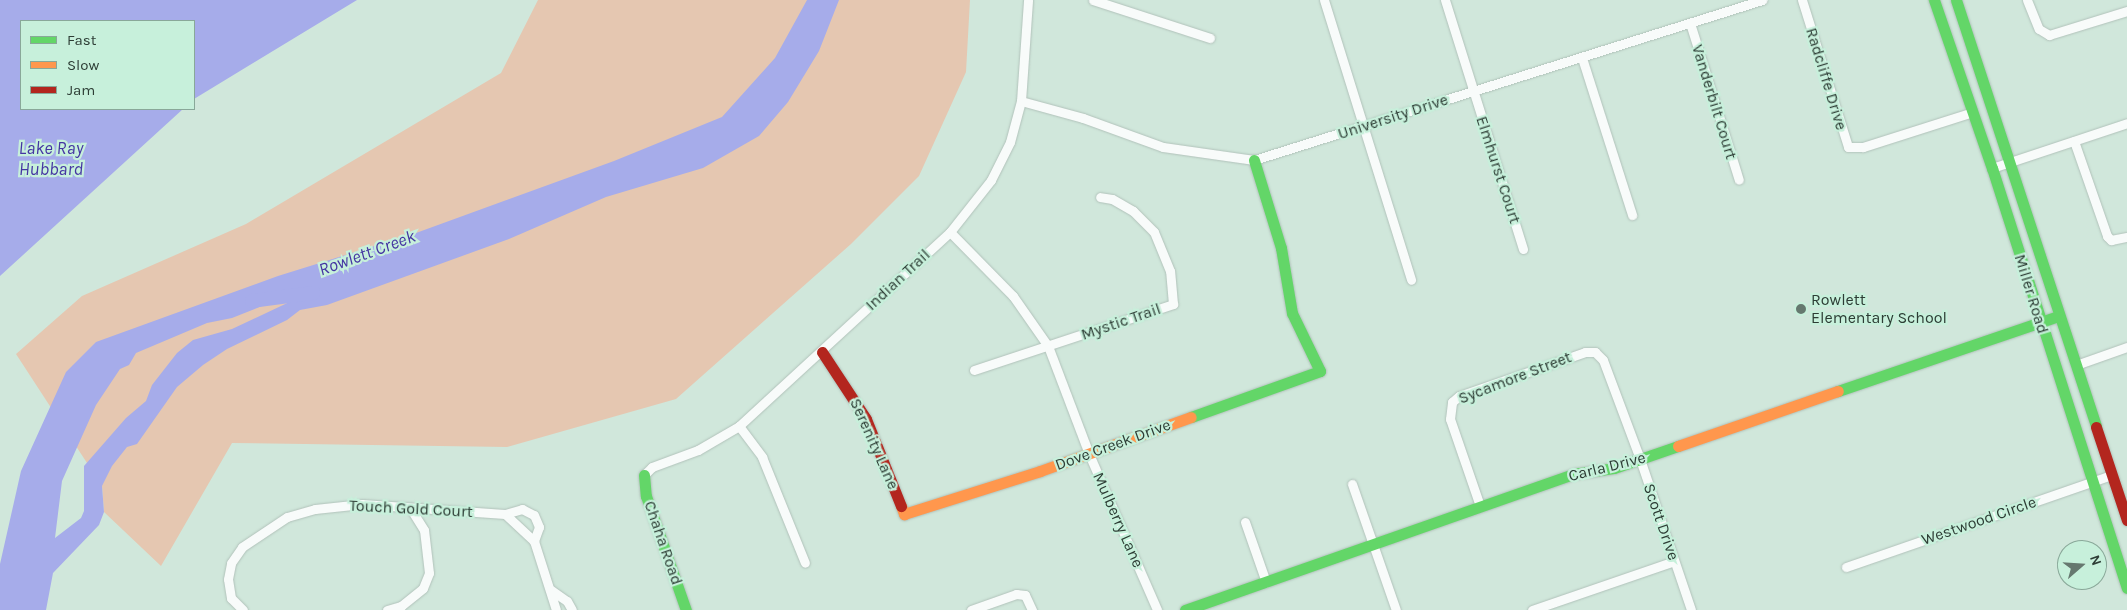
<!DOCTYPE html>
<style>
body{margin:0}
#map{position:relative;width:2127px;height:610px;overflow:hidden;background:#d0e7db;font-family:Karla,sans-serif}
div>[style]{position:absolute}
.green>*{inset:0;background:#e5c7b1}
.water>*{inset:0;background:#a6acea}
.river>*{height:14px;margin:-7px;padding:0 7px;transform-origin:7px;border-radius:7px;background:#a6acea}
.roads{filter:drop-shadow(0 0 1px #b1c2ba) drop-shadow(0 0 1px #b1c2ba)}
.street>*{height:9px;margin:-4.5px;padding:0 4.5px;transform-origin:4.5px;border-radius:4.5px;background:#f8fbfa}
.fast>*{height:11px;margin:-5.5px;padding:0 5.5px;transform-origin:5.5px;border-radius:5.5px;background:#63d668}
.slow>*{height:11px;margin:-5.5px;padding:0 5.5px;transform-origin:5.5px;border-radius:5.5px;background:#ff974d}
.jam>*{height:11px;margin:-5.5px;padding:0 5.5px;transform-origin:5.5px;border-radius:5.5px;background:#b3261e}
.dots>*{width:14px;height:14px;translate:-50% -50%;box-sizing:border-box;border:2px solid #c7f0db;border-radius:50%}
span{translate:-50% -50%;white-space:nowrap;text-align:center;line-height:1.15;-webkit-text-stroke:4.5px #c7f0db;paint-order:stroke}
.street-label{font-size:16px;color:#2d3d35}
.poi-label{font-size:16px;color:#2d3d35}
.left{translate:0 -50%;text-align:left}
.water-label{font-size:18px;color:#4535a2;font-style:italic}
.legend{position:absolute;left:20px;top:20px;width:175px;height:90px;box-sizing:border-box;background:#c7f0db;border:1px solid #89a899;margin:0;padding:6px 9px;list-style:none;font-size:15px;color:#2d3d35}
.legend li{display:flex;align-items:center;gap:10px;height:25px}
.legend b{width:25px;border:1px solid #89a899}
.north{position:absolute;left:2057px;top:540px;width:50px;height:50px;box-sizing:border-box;background:#c7f0db;border:1px solid #89a899;border-radius:50%;rotate:71deg;font-size:14px;font-weight:700;line-height:20px;text-align:center;color:#2d3d35}
.north::after{content:'';display:block;margin:auto;width:18px;height:22px;background:#66786f;clip-path:polygon(50% 0,100% 100%,50% 72%,0 100%)}
</style>
<div id="map">
<div class="green">
<div style="clip-path:polygon(538px 0,970px 0,966px 72px,919px 176px,851px 244px,676px 399px,507px 447px,232px 443px,161px 566px,104px 512px,102px 486px,16px 354px,82px 296px,246px 224px,501px 73px)"></div>
</div>
<div class="water">
<div style="clip-path:polygon(0 0,357px 0,194px 99px,194px 21px,21px 21px,21px 109px,183px 109px,0 276px)"></div>
<div style="clip-path:polygon(evenodd,807px 0,839px 0,819px 51px,788px 102px,759px 136px,703px 168px,606px 197px,509px 239px,327px 305px,300px 310px,287px 320px,227px 349px,203px 365px,177px 387px,137px 444px,127px 447px,112px 466px,102px 486px,104px 512px,99px 525px,53px 573px,46px 610px,0 610px,0 564px,21px 471px,66px 372px,96px 342px,278px 276px,416px 233px,614px 161px,722px 117px,775px 58px,807px 0,276px 292px,300px 297px,232px 329px,193px 340px,177px 353px,152px 385px,146px 401px,126px 418px,84px 466px,84px 511px,81px 518px,55px 538px,62px 481px,96px 405px,120px 369px,129px 365px,136px 353px,207px 323px,232px 318px,262px 306px,276px 292px)"></div>
</div>
<div class="river">
<div style="left:252px;top:301px;width:62px;rotate:-7.5deg"></div>
</div>
<div class="roads">
<div class="street">
<div style="left:1093px;top:0;width:123px;rotate:18deg"></div>
<div style="left:1324px;top:0;width:293px;rotate:72.7deg"></div>
<div style="left:1445px;top:0;width:261px;rotate:72.6deg"></div>
<div style="left:1802px;top:0;width:154px;rotate:72.6deg"></div>
<div style="left:1848px;top:147px;width:15px"></div>
<div style="left:1863px;top:147px;width:115px;rotate:-17.7deg"></div>
<div style="left:2027px;top:0;width:31px;rotate:68deg"></div>
<div style="left:2039px;top:29px;width:12px;rotate:31deg"></div>
<div style="left:2049px;top:35px;width:82px;rotate:-17.1deg"></div>
<div style="left:1690px;top:23px;width:164px;rotate:72.7deg"></div>
<div style="left:1582px;top:58px;width:165px;rotate:72.3deg"></div>
<div style="left:1021px;top:101px;width:64px;rotate:15.3deg"></div>
<div style="left:1083px;top:118px;width:85px;rotate:19.9deg"></div>
<div style="left:1163px;top:147px;width:92px;rotate:8.1deg"></div>
<div style="left:1254px;top:160px;width:533px;rotate:-17.48deg"></div>
<div style="left:2074px;top:141px;width:101px;rotate:70.8deg"></div>
<div style="left:2107px;top:236px;width:6px;rotate:45deg"></div>
<div style="left:2111px;top:240px;width:16px;rotate:-11deg"></div>
<div style="left:1992px;top:168px;width:142px;rotate:-18.4deg"></div>
<div style="left:950px;top:232px;width:90px;rotate:45.5deg"></div>
<div style="left:1013px;top:296px;width:61px;rotate:55deg"></div>
<div style="left:1048px;top:346px;width:116px;rotate:69.2deg"></div>
<div style="left:1089px;top:454px;width:170px;rotate:66.4deg"></div>
<div style="left:2076px;top:365px;width:54px;rotate:-19.4deg"></div>
<div style="left:974px;top:370px;width:210px;rotate:-18.3deg"></div>
<div style="left:1173px;top:304px;width:33px;rotate:-95deg"></div>
<div style="left:1170px;top:271px;width:42px;rotate:-112.3deg"></div>
<div style="left:1154px;top:232px;width:30px;rotate:-135deg"></div>
<div style="left:1133px;top:211px;width:24px;rotate:-150deg"></div>
<div style="left:1112px;top:199px;width:12px;rotate:-171deg"></div>
<div style="left:739px;top:426px;width:39px;rotate:53deg"></div>
<div style="left:762px;top:457px;width:114px;rotate:67.9deg"></div>
<div style="left:644px;top:475px;width:11px;rotate:-45deg"></div>
<div style="left:652px;top:467px;width:49px;rotate:-20.3deg"></div>
<div style="left:698px;top:450px;width:48px;rotate:-30.3deg"></div>
<div style="left:739px;top:426px;width:287px;rotate:-42.6deg"></div>
<div style="left:950px;top:232px;width:66px;rotate:-51.7deg"></div>
<div style="left:991px;top:180px;width:42px;rotate:-63.4deg"></div>
<div style="left:1010px;top:142px;width:42px;rotate:-75deg"></div>
<div style="left:1021px;top:101px;width:101px;rotate:-86deg"></div>
<div style="left:1352px;top:484px;width:133px;rotate:70.8deg"></div>
<div style="left:1480px;top:506px;width:92px;rotate:-109deg"></div>
<div style="left:1450px;top:419px;width:17px;rotate:-83deg"></div>
<div style="left:1452px;top:402px;width:9px;rotate:-41deg"></div>
<div style="left:1459px;top:396px;width:133px;rotate:-19.2deg"></div>
<div style="left:1585px;top:352px;width:10px"></div>
<div style="left:1595px;top:352px;width:11px;rotate:45deg"></div>
<div style="left:1603px;top:360px;width:106px;rotate:69.5deg"></div>
<div style="left:1640px;top:459px;width:159px;rotate:71.3deg"></div>
<div style="left:505px;top:514px;width:18px;rotate:-16deg"></div>
<div style="left:522px;top:509px;width:13px;rotate:27deg"></div>
<div style="left:534px;top:515px;width:13px;rotate:67deg"></div>
<div style="left:539px;top:527px;width:15px;rotate:110deg"></div>
<div style="left:1245px;top:522px;width:64px;rotate:70.7deg"></div>
<div style="left:1846px;top:567px;width:281px;rotate:-19.1deg"></div>
<div style="left:551px;top:590px;width:19px;rotate:35deg"></div>
<div style="left:567px;top:601px;width:10px;rotate:61deg"></div>
<div style="left:243px;top:610px;width:17px;rotate:-135deg"></div>
<div style="left:231px;top:598px;width:19px;rotate:-99deg"></div>
<div style="left:228px;top:579px;width:16px;rotate:-79deg"></div>
<div style="left:231px;top:563px;width:19px;rotate:-55deg"></div>
<div style="left:242px;top:547px;width:54px;rotate:-33.7deg"></div>
<div style="left:287px;top:517px;width:29px;rotate:-16deg"></div>
<div style="left:315px;top:509px;width:47px;rotate:-6.1deg"></div>
<div style="left:362px;top:504px;width:143px;rotate:4deg"></div>
<div style="left:505px;top:514px;width:40px;rotate:43deg"></div>
<div style="left:534px;top:541px;width:72px;rotate:72.3deg"></div>
<div style="left:387px;top:610px;width:15px;rotate:-16deg"></div>
<div style="left:401px;top:606px;width:28px;rotate:-39deg"></div>
<div style="left:423px;top:588px;width:16px;rotate:-68deg"></div>
<div style="left:429px;top:573px;width:43px;rotate:-96.6deg"></div>
<div style="left:424px;top:530px;width:25px;rotate:-122deg"></div>
<div style="left:971px;top:610px;width:48px;rotate:-19.6deg"></div>
<div style="left:1016px;top:594px;width:9px;rotate:6deg"></div>
<div style="left:1025px;top:595px;width:17px;rotate:65deg"></div>
<div style="left:1532px;top:610px;width:150px;rotate:-19deg"></div>
</div>
<div class="fast">
<div style="left:1934px;top:0;width:178px;rotate:71deg"></div>
<div style="left:1992px;top:168px;width:441px;rotate:72.2deg"></div>
<div style="left:1956px;top:0;width:449px;rotate:71.8deg"></div>
<div style="left:1838px;top:391px;width:232px;rotate:-18.8deg"></div>
<div style="left:1191px;top:417px;width:137px;rotate:-19.6deg"></div>
<div style="left:1320px;top:371px;width:64px;rotate:-115.8deg"></div>
<div style="left:1292px;top:313px;width:66px;rotate:-99.6deg"></div>
<div style="left:1281px;top:248px;width:92px;rotate:-107.1deg"></div>
<div style="left:644px;top:475px;width:21px;rotate:85deg"></div>
<div style="left:646px;top:496px;width:121px;rotate:70.7deg"></div>
<div style="left:1185px;top:610px;width:411px;rotate:-19.3deg"></div>
<div style="left:1573px;top:474px;width:41px;rotate:-8.3deg"></div>
<div style="left:1614px;top:468px;width:68px;rotate:-19deg"></div>
</div>
<div class="slow">
<div style="left:1678px;top:446px;width:169px;rotate:-19deg"></div>
<div style="left:901px;top:506px;width:9px;rotate:69deg"></div>
<div style="left:904px;top:514px;width:143px;rotate:-17.5deg"></div>
<div style="left:1040px;top:471px;width:160px;rotate:-19.7deg"></div>
</div>
<div class="jam">
<div style="left:822px;top:352px;width:80px;rotate:56.7deg"></div>
<div style="left:866px;top:419px;width:94px;rotate:68.1deg"></div>
<div style="left:2096px;top:427px;width:98px;rotate:71.6deg"></div>
</div>
</div>
<div class="dots">
<div style="left:1801px;top:309px;background:#66786f"></div>
</div>
<div class="street-label">
<span style="left:1826px;top:79px;rotate:73deg">Radcliffe Drive</span>
<span style="left:1714px;top:102px;rotate:73deg">Vanderbilt Court</span>
<span style="left:1393px;top:117px;rotate:-18deg">University Drive</span>
<span style="left:1498px;top:170px;rotate:72deg">Elmhurst Court</span>
<span style="left:898px;top:280px;rotate:-43deg">Indian Trail</span>
<span style="left:2031px;top:294px;rotate:73deg">Miller Road</span>
<span style="left:1121px;top:322px;rotate:-19deg">Mystic Trail</span>
<span style="left:1515px;top:378px;rotate:-21deg">Sycamore Street</span>
<span style="left:874px;top:444px;rotate:66deg">Serenity Lane</span>
<span style="left:1113px;top:445px;rotate:-20deg">Dove Creek Drive</span>
<span style="left:1607px;top:467px;rotate:-14deg">Carla Drive</span>
<span style="left:411px;top:509px;rotate:3deg">Touch Gold Court</span>
<span style="left:1118px;top:520px;rotate:66deg">Mulberry Lane</span>
<span style="left:1979px;top:521px;rotate:-19deg">Westwood Circle</span>
<span style="left:1661px;top:522px;rotate:71deg">Scott Drive</span>
<span style="left:663px;top:543px;rotate:71deg">Chaha Road</span>
</div>
<div class="poi-label">
<span class="left" style="left:1811px;top:309px">Rowlett<br>Elementary School</span>
</div>
<div class="water-label">
<span style="left:51px;top:159px">Lake Ray<br>Hubbard</span>
<span style="left:367px;top:253px;rotate:-20deg">Rowlett Creek</span>
</div>
<ul class="legend">
<li><b style="height:6px;background:#63d668"></b>Fast</li>
<li><b style="height:6px;background:#ff974d"></b>Slow</li>
<li><b style="height:6px;background:#b3261e"></b>Jam</li>
</ul>
<div class="north">N</div>
</div>
